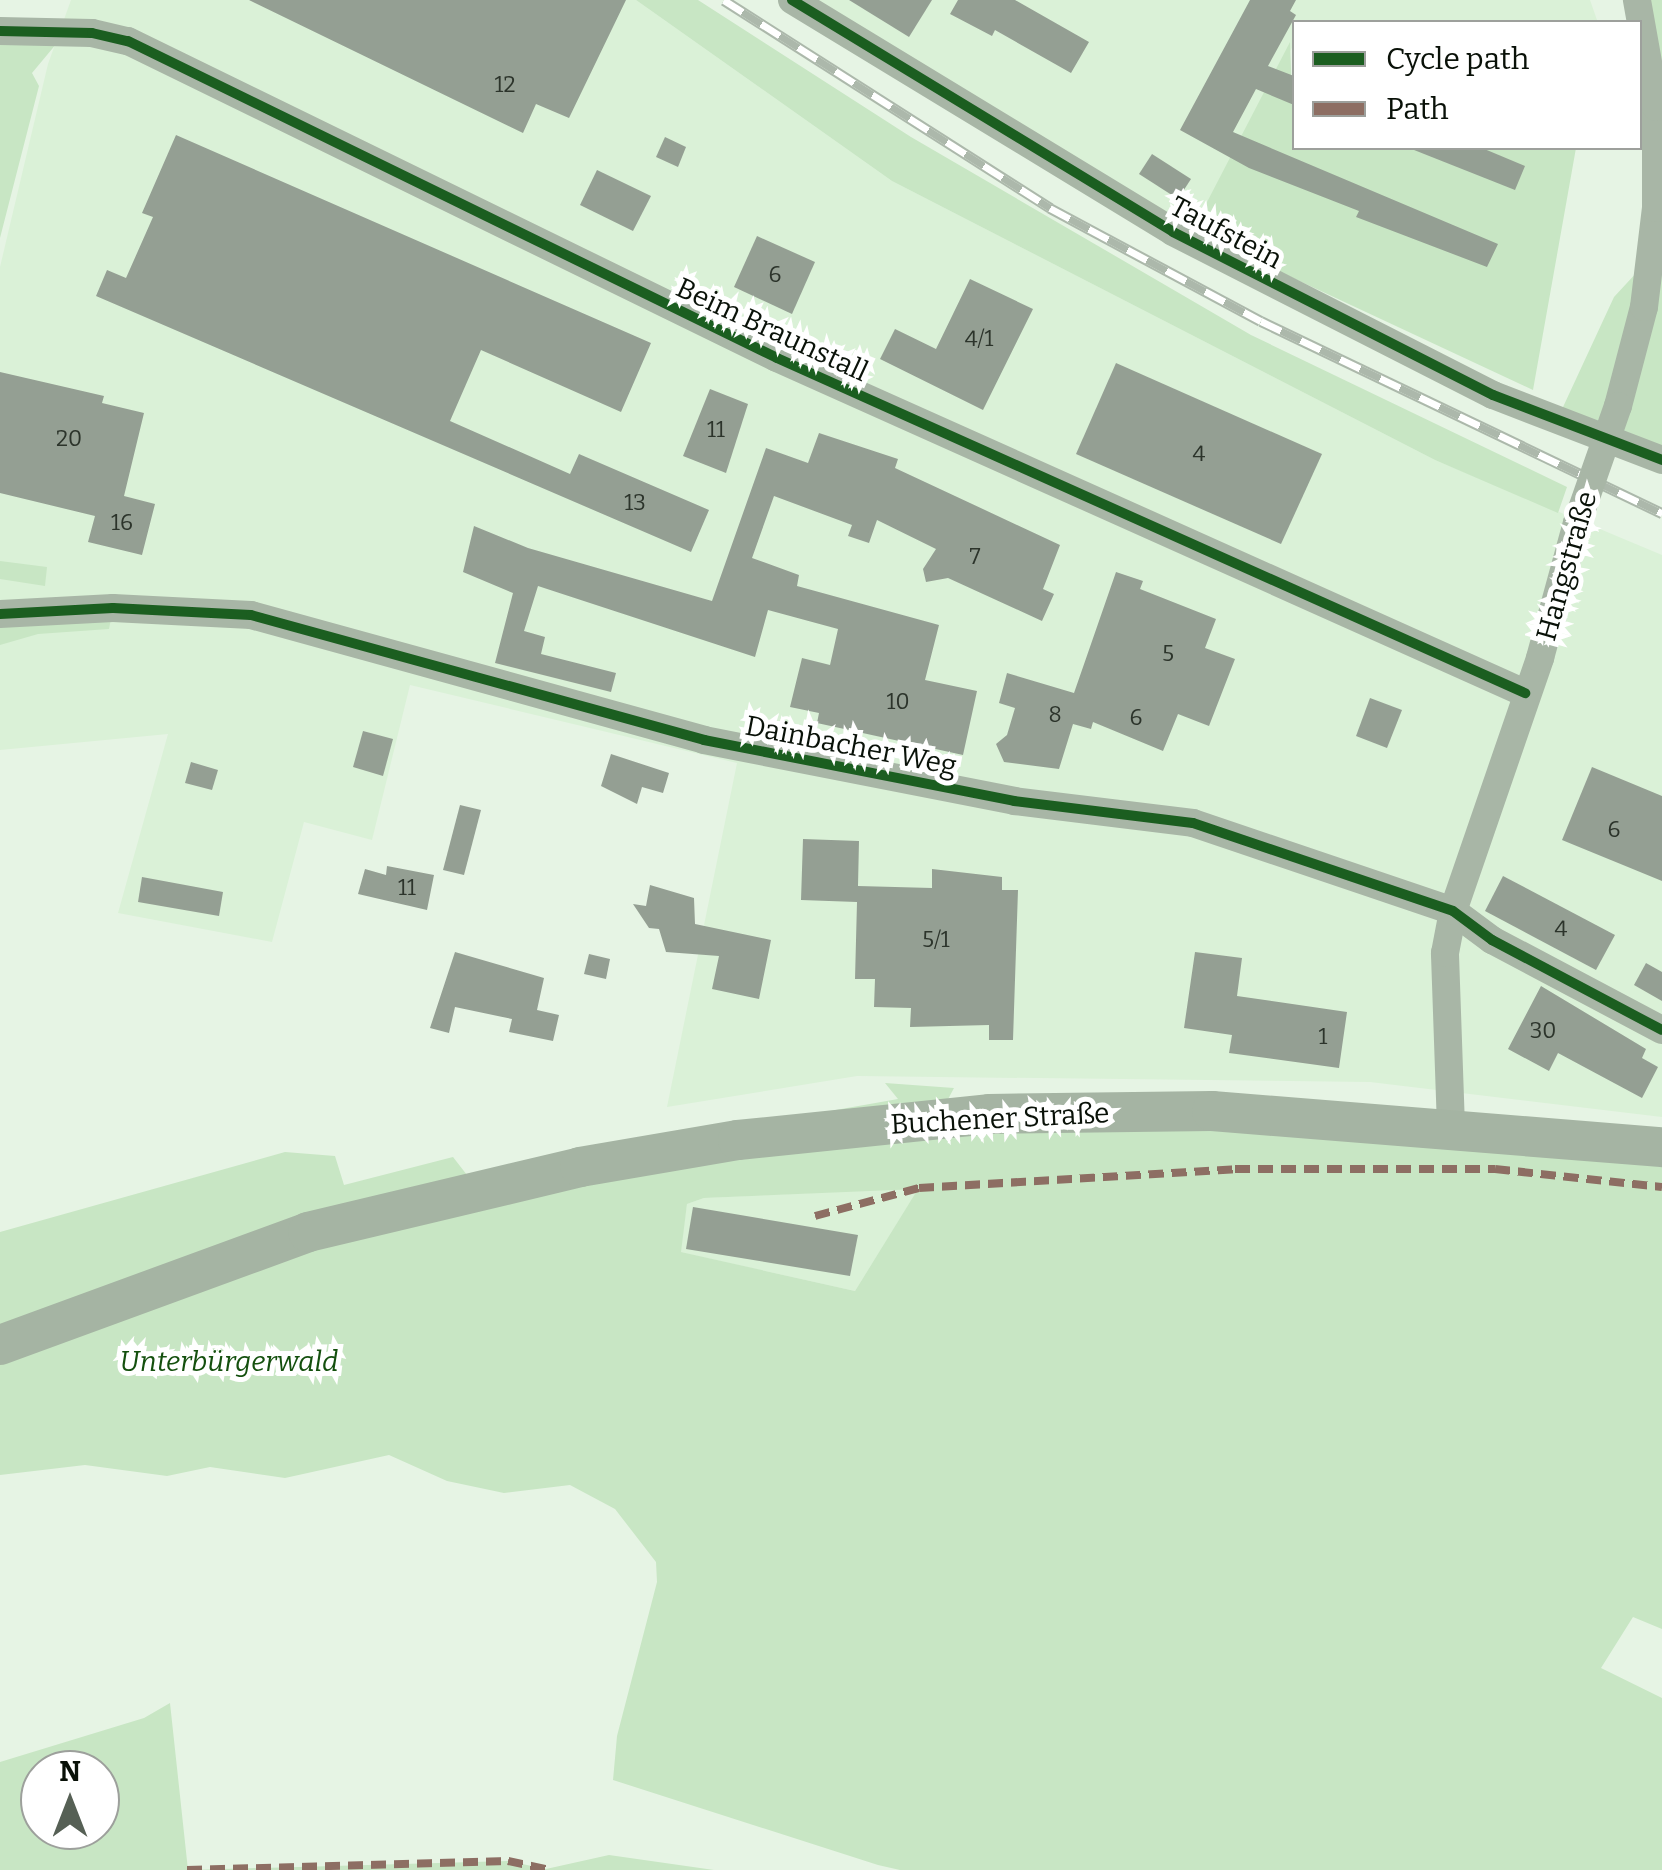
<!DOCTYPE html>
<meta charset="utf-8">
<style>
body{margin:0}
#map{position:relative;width:1662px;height:1870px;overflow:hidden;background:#e6f4e4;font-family:Bitter,serif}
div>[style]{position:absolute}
.built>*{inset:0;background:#daf1d7}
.green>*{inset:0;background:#c8e6c4}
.building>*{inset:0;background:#949f93}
.minor>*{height:28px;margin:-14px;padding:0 14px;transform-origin:14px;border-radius:14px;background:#a8b6a6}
.secondary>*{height:40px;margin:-20px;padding:0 20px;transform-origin:20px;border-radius:20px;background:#a5b4a3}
.rail>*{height:11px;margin-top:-5.5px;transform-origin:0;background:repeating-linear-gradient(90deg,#fff 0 22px,#acb8ab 0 44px);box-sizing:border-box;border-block:2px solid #acb8ab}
.minor-bridge>*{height:28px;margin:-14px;padding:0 14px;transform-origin:14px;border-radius:14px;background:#a8b6a6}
.quiet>*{height:8px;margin-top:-4px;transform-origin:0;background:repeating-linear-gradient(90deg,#8d6e63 0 15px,transparent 0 23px)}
.cycleway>*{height:10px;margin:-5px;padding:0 5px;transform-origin:5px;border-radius:5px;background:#1b5e20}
span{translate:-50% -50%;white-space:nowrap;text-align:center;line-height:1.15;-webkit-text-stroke:10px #fff;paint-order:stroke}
.number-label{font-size:22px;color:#2c342b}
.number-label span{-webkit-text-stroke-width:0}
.street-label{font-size:28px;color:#091108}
.park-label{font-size:28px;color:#14500e;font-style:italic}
.legend{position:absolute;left:1292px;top:20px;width:350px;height:130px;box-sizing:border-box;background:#fff;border:2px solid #9da09c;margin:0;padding:12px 18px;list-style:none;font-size:30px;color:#091108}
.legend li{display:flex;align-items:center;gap:20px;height:50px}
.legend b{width:50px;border:2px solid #9da09c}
.north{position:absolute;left:20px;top:1750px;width:100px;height:100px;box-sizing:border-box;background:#fff;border:2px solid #9da09c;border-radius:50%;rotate:0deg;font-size:28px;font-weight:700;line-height:40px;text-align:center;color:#091108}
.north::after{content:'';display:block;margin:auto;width:35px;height:45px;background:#566055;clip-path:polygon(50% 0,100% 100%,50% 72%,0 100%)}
</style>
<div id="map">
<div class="built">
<div style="clip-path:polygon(71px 0,636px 0,892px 181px,1435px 460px,1662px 555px,1662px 1117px,1370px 1082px,857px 1076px,667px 1107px,737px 763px,410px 685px,372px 840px,304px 822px,272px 942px,118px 913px,168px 734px,0 750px,0 267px,48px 64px)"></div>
<div style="clip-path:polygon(814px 0,1590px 0,1597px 20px,1294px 22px,1294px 44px,1192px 231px)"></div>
<div style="clip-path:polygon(919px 1188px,855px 1291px,680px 1252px,687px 1204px,704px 1198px)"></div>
</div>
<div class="green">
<div style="clip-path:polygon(636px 0,698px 0,911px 137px,1251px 335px,1567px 487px,1558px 513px,1435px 460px,892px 181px)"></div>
<div style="clip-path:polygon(1637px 0,1662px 0,1662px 460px,1557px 420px,1614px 297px,1650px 258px)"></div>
<div style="clip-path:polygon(0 31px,67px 31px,32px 73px,39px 86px,0 238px)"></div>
<div style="clip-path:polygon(1290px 42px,1294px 148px,1576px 148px,1533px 390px,1192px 231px)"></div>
<div style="clip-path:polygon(0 561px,47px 567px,45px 586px,0 579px)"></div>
<div style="clip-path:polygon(113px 608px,109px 629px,38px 634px,0 645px,0 617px)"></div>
<div style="clip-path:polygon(evenodd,885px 1083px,954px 1088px,938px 1118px,1662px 1147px,1662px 1629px,1633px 1617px,1601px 1668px,1662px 1698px,1662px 1870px,900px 1870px,878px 1865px,613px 1780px,617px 1736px,657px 1582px,656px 1562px,615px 1509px,570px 1485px,504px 1493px,447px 1481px,389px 1455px,285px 1478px,210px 1467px,167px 1476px,85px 1465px,0 1475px,0 1232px,285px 1152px,335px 1156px,344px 1185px,453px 1157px,467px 1175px,898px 1099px,885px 1083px,918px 1189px,855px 1291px,681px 1252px,687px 1204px,704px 1198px,918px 1189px)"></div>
<div style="clip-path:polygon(evenodd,170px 1703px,188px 1870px,508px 1861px,546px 1869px,609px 1855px,714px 1870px,0 1870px,0 1762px,144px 1718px,170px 1703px,100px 1770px,100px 1830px,40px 1830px,40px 1770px,100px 1770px)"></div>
</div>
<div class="building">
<div style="clip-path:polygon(249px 0,626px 0,569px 118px,536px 104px,523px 133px)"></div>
<div style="clip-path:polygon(849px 0,932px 0,909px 37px)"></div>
<div style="clip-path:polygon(958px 0,1015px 0,1089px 42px,1071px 73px,995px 30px,992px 36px,950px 14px)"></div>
<div style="clip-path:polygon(1250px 0,1296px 0,1290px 11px,1296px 15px,1268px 66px,1294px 76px,1294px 105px,1256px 89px,1233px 132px,1498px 244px,1487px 267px,1356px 217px,1359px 211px,1249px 168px,1180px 130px)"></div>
<div style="clip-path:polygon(176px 135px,651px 343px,621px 412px,481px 350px,450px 421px,570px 474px,579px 454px,709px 510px,691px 552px,96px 296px,107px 270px,126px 278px,153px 217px,142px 213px)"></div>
<div style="clip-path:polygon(665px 137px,686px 147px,678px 167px,656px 157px)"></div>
<div style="clip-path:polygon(1409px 148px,1482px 148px,1525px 166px,1515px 190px)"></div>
<div style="clip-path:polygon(1152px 154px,1191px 179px,1178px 199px,1139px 174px)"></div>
<div style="clip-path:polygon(597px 170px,651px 196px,633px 231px,580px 205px)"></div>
<div style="clip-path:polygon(757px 236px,815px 262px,792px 314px,734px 287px)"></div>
<div style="clip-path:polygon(970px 279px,1033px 309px,983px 410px,880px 359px,895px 329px,936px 349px)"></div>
<div style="clip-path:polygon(1116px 363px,1322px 454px,1281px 544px,1076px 454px)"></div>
<div style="clip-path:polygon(0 372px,104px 396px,102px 403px,144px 413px,124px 496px,155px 504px,142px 555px,88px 542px,95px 516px,0 493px)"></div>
<div style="clip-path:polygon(710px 389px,748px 404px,726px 473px,683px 456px)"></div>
<div style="clip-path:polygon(819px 433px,898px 459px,895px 468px,1060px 545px,1043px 589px,1054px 594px,1042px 621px,948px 578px,926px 582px,923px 569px,936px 549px,877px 520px,869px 543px,848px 536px,852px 525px,774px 496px,752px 558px,799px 575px,797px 586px,939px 625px,925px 680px,977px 691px,963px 755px,817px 723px,819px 713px,790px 707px,802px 658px,830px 665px,838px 629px,768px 610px,755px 657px,538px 586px,524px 631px,545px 637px,541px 654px,616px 673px,611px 692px,495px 663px,513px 593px,463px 572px,474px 526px,528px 548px,712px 601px,766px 448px,808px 463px)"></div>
<div style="clip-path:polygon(1116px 572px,1143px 581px,1140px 589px,1216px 619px,1205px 648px,1235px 659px,1209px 726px,1178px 714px,1163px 751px,1093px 722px,1091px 729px,1073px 724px,1059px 769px,1004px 762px,996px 744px,1007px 735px,1015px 708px,999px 703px,1007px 673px,1074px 693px)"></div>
<div style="clip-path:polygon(1370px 698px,1402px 710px,1387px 748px,1356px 736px)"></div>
<div style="clip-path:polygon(363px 731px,393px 739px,383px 776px,353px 767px)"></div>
<div style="clip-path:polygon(611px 754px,669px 773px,663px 793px,642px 787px,637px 804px,601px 786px)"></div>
<div style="clip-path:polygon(191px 762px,218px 770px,212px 790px,185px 783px)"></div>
<div style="clip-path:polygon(1592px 767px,1662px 796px,1662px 881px,1562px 840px)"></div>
<div style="clip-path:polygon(460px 805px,481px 810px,464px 875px,443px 870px)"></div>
<div style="clip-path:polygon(803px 839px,859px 841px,858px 886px,932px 888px,932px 869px,1002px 877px,1002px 890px,1018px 890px,1013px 1040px,989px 1040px,989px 1025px,910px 1027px,911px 1008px,874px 1007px,875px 979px,855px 979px,857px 902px,801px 900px)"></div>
<div style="clip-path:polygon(387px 866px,434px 875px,427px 910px,358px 894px,365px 869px,386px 875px)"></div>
<div style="clip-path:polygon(1503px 876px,1615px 935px,1596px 970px,1485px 911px)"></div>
<div style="clip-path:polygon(142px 877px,223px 892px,219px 916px,138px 902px)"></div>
<div style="clip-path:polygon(650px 885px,694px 898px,695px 924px,771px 940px,759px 999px,712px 989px,719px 956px,666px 952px,659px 929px,649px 928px,633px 904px,646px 906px)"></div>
<div style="clip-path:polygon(455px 952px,544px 978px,537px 1010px,559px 1015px,553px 1041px,509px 1032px,512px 1019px,455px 1007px,449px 1033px,430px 1028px)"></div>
<div style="clip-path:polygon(1195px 952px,1242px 958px,1237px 996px,1347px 1012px,1339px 1068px,1229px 1053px,1232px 1035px,1184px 1028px)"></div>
<div style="clip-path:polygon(589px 954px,610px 959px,606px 979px,584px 974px)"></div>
<div style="clip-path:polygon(1646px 963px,1662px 972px,1662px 1001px,1634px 985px)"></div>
<div style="clip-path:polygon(1541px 986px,1646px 1049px,1642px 1058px,1658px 1067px,1642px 1098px,1558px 1053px,1549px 1071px,1508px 1049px)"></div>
<div style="clip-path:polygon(693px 1207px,858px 1235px,850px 1276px,686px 1249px)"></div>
</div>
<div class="minor">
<div style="left:792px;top:0;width:446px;rotate:31.3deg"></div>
<div style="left:1173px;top:232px;width:359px;rotate:27deg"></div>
<div style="left:1493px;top:395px;width:181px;rotate:21deg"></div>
<div style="left:0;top:31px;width:92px;rotate:1.2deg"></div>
<div style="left:92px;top:33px;width:37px;rotate:13deg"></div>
<div style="left:128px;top:41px;width:722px;rotate:26.03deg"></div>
<div style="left:777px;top:358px;width:820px;rotate:24.13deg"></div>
<div style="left:1618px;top:406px;width:102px;rotate:-75.3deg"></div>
<div style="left:1644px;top:307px;width:100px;rotate:-83.1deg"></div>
<div style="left:1656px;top:208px;width:101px;rotate:-90deg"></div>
<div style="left:1656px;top:107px;width:109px;rotate:-100.1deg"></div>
<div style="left:0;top:614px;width:113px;rotate:-3deg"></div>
<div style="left:113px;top:608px;width:138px;rotate:2.9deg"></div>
<div style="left:251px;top:615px;width:470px;rotate:15.4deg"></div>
<div style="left:704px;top:740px;width:316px;rotate:11.1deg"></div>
<div style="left:1014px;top:801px;width:180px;rotate:7deg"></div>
<div style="left:1193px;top:823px;width:274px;rotate:18.7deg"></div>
<div style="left:1453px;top:911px;width:49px;rotate:36.6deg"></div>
<div style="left:1492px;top:940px;width:192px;rotate:27.9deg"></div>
<div style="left:1451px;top:1127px;width:174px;rotate:-92deg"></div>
<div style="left:1445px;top:953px;width:43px;rotate:-79.2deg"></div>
<div style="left:1453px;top:911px;width:268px;rotate:-71deg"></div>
<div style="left:1540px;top:658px;width:140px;rotate:-74.7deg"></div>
</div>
<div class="secondary">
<div style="left:0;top:1345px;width:328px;rotate:-20.1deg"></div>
<div style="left:308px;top:1232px;width:280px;rotate:-13.4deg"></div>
<div style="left:580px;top:1167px;width:160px;rotate:-9.7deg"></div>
<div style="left:738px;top:1140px;width:252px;rotate:-5.9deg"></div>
<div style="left:989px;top:1114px;width:223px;rotate:-0.8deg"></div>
<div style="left:1212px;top:1111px;width:451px;rotate:4.6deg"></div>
</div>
<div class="rail">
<div style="left:724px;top:0;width:387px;rotate:32.5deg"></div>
<div style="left:1050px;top:208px;width:239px;rotate:28.2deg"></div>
<div style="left:1261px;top:321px;width:445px;rotate:25.6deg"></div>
</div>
<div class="minor-bridge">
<div style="left:1577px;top:523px;width:124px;rotate:-70.7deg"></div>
</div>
<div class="quiet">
<div style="left:815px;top:1216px;width:108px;rotate:-15.1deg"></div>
<div style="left:919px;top:1188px;width:317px;rotate:-3.4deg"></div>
<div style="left:1235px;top:1169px;width:260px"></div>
<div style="left:1495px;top:1169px;width:168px;rotate:6.2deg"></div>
<div style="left:187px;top:1870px;width:321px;rotate:-1.6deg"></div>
<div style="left:508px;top:1861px;width:39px;rotate:12deg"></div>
</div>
<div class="cycleway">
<div style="left:792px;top:0;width:446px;rotate:31.3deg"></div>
<div style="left:1173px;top:232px;width:359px;rotate:27deg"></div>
<div style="left:1493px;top:395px;width:181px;rotate:21deg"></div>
<div style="left:0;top:31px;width:92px;rotate:1.2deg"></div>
<div style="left:92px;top:33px;width:37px;rotate:13deg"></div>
<div style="left:128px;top:41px;width:722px;rotate:26.03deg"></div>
<div style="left:777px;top:358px;width:820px;rotate:24.13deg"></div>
<div style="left:0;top:614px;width:113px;rotate:-3deg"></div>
<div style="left:113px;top:608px;width:138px;rotate:2.9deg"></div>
<div style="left:251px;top:615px;width:470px;rotate:15.4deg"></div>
<div style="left:704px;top:740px;width:316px;rotate:11.1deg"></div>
<div style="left:1014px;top:801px;width:180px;rotate:7deg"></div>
<div style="left:1193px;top:823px;width:274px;rotate:18.7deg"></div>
<div style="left:1453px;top:911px;width:49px;rotate:36.6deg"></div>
<div style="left:1492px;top:940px;width:192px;rotate:27.9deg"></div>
</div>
<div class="number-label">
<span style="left:505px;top:85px">12</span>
<span style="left:775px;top:275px">6</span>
<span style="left:979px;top:339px">4/1</span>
<span style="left:716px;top:430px">11</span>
<span style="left:69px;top:439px">20</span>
<span style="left:1199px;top:454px">4</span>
<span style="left:635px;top:503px">13</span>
<span style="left:122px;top:523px">16</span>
<span style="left:975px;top:557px">7</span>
<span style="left:1168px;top:654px">5</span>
<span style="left:898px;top:702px">10</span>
<span style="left:1055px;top:715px">8</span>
<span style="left:1136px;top:718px">6</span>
<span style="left:1614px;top:830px">6</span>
<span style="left:407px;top:888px">11</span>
<span style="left:1561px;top:929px">4</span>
<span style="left:936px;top:940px">5/1</span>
<span style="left:1543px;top:1031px">30</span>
<span style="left:1323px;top:1037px">1</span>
</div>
<div class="street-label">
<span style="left:1226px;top:233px;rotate:28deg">Taufstein</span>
<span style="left:772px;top:330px;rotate:25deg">Beim Braunstall</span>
<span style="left:1567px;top:566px;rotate:-74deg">Hangstraße</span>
<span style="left:851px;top:746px;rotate:11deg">Dainbacher Weg</span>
<span style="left:1000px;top:1119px;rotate:-3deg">Buchener Straße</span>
</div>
<div class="park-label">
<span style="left:229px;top:1362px">Unterbürgerwald</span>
</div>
<ul class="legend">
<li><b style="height:12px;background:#1b5e20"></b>Cycle path</li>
<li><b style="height:12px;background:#8d6e63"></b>Path</li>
</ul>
<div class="north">N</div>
</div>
